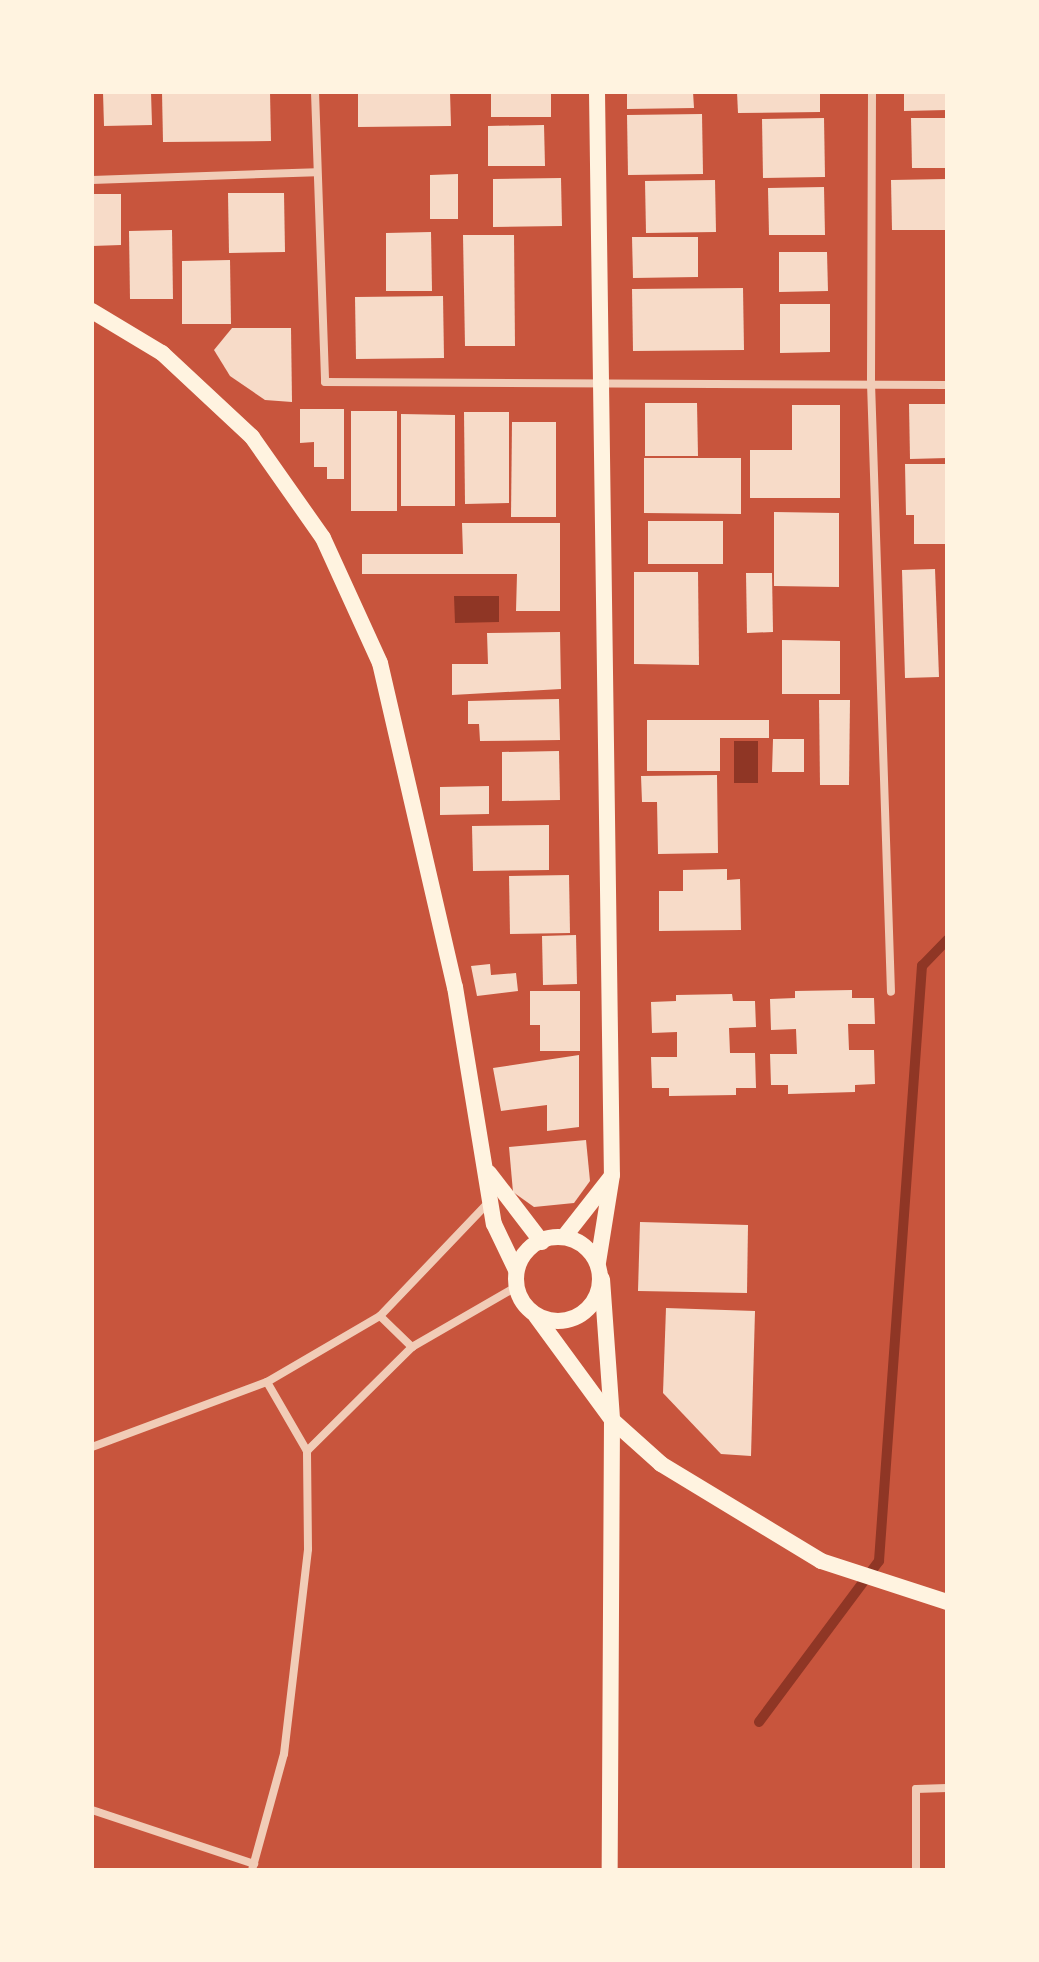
<!DOCTYPE html>
<style>
body{margin:0}
#map{position:relative;width:1039px;height:1962px;overflow:hidden;background:#c8553d;font-family:Mulish,sans-serif}
div>[style]{position:absolute}
.water>*{inset:0;background:#8f3625}
.stream>*{height:10px;margin:-5px;padding:0 5px;transform-origin:5px;border-radius:5px;background:#8f3625}
.building>*{inset:0;background:#f7dbc8}
.minor>*{height:8px;margin:-4px;padding:0 4px;transform-origin:4px;border-radius:4px;background:#f1ccb7}
.secondary>*{height:16px;margin:-8px;padding:0 8px;transform-origin:8px;border-radius:8px;background:#fff3e0}
.secondary>.ring{margin:-8px;padding:0;box-sizing:content-box;background:none;border:16px solid #fff3e0;border-radius:50%}
span{translate:-50% -50%;white-space:nowrap;text-align:center;line-height:1.15;-webkit-text-stroke:7px #fff3e0;paint-order:stroke}
.frame{position:absolute;inset:0;border:94px solid #fff3e0;pointer-events:none}
</style>
<div id="map">
<div class="water">
<div style="clip-path:polygon(454px 596px,499px 596px,499px 622px,455px 623px)"></div>
<div style="clip-path:polygon(734px 741px,758px 741px,758px 783px,734px 783px)"></div>
</div>
<div class="stream">
<div style="left:759px;top:1722px;width:201px;rotate:-53.3deg"></div>
<div style="left:879px;top:1561px;width:597px;rotate:-85.87deg"></div>
<div style="left:922px;top:966px;width:36px;rotate:-46deg"></div>
</div>
<div class="building">
<div style="clip-path:polygon(103px 92px,151px 92px,152px 125px,104px 126px)"></div>
<div style="clip-path:polygon(162px 92px,270px 92px,271px 141px,163px 142px)"></div>
<div style="clip-path:polygon(358px 92px,450px 92px,451px 126px,358px 127px)"></div>
<div style="clip-path:polygon(491px 92px,551px 92px,551px 117px,491px 117px)"></div>
<div style="clip-path:polygon(627px 92px,693px 92px,694px 108px,627px 109px)"></div>
<div style="clip-path:polygon(737px 92px,820px 92px,820px 112px,738px 113px)"></div>
<div style="clip-path:polygon(904px 92px,947px 92px,947px 110px,904px 111px)"></div>
<div style="clip-path:polygon(702px 114px,703px 174px,628px 175px,627px 115px)"></div>
<div style="clip-path:polygon(824px 118px,825px 177px,763px 178px,762px 119px)"></div>
<div style="clip-path:polygon(911px 118px,947px 118px,947px 168px,912px 168px)"></div>
<div style="clip-path:polygon(544px 125px,545px 166px,488px 166px,488px 126px)"></div>
<div style="clip-path:polygon(458px 174px,458px 219px,430px 219px,430px 175px)"></div>
<div style="clip-path:polygon(561px 178px,562px 226px,493px 227px,493px 179px)"></div>
<div style="clip-path:polygon(947px 179px,947px 230px,892px 230px,891px 180px)"></div>
<div style="clip-path:polygon(715px 180px,716px 232px,646px 233px,645px 181px)"></div>
<div style="clip-path:polygon(824px 187px,825px 235px,769px 235px,768px 188px)"></div>
<div style="clip-path:polygon(228px 193px,284px 193px,285px 252px,229px 253px)"></div>
<div style="clip-path:polygon(92px 194px,121px 194px,121px 245px,92px 246px)"></div>
<div style="clip-path:polygon(172px 230px,173px 299px,130px 299px,129px 231px)"></div>
<div style="clip-path:polygon(431px 232px,432px 291px,386px 291px,386px 233px)"></div>
<div style="clip-path:polygon(463px 235px,514px 235px,515px 346px,465px 346px)"></div>
<div style="clip-path:polygon(632px 237px,698px 237px,698px 277px,633px 278px)"></div>
<div style="clip-path:polygon(779px 252px,827px 252px,828px 291px,779px 292px)"></div>
<div style="clip-path:polygon(230px 260px,231px 324px,182px 324px,182px 261px)"></div>
<div style="clip-path:polygon(743px 288px,744px 350px,633px 351px,632px 289px)"></div>
<div style="clip-path:polygon(443px 296px,444px 358px,356px 359px,355px 297px)"></div>
<div style="clip-path:polygon(780px 304px,830px 304px,830px 352px,780px 353px)"></div>
<div style="clip-path:polygon(232px 328px,291px 328px,292px 402px,265px 400px,230px 376px,214px 350px)"></div>
<div style="clip-path:polygon(645px 403px,697px 403px,698px 456px,645px 456px)"></div>
<div style="clip-path:polygon(909px 404px,947px 404px,947px 458px,910px 459px)"></div>
<div style="clip-path:polygon(792px 405px,840px 405px,840px 498px,750px 498px,750px 450px,792px 450px)"></div>
<div style="clip-path:polygon(300px 409px,344px 409px,344px 479px,327px 479px,327px 467px,314px 467px,314px 442px,300px 443px)"></div>
<div style="clip-path:polygon(351px 411px,397px 411px,397px 511px,351px 511px)"></div>
<div style="clip-path:polygon(464px 412px,509px 412px,509px 503px,465px 504px)"></div>
<div style="clip-path:polygon(401px 414px,455px 415px,455px 506px,401px 506px)"></div>
<div style="clip-path:polygon(512px 422px,556px 422px,556px 517px,511px 517px)"></div>
<div style="clip-path:polygon(644px 458px,741px 458px,741px 514px,644px 513px)"></div>
<div style="clip-path:polygon(905px 464px,947px 464px,947px 544px,914px 544px,914px 515px,906px 515px)"></div>
<div style="clip-path:polygon(774px 512px,839px 513px,839px 587px,774px 586px)"></div>
<div style="clip-path:polygon(648px 521px,723px 521px,723px 564px,648px 564px)"></div>
<div style="clip-path:polygon(462px 523px,560px 523px,560px 611px,516px 611px,517px 574px,362px 574px,362px 554px,463px 554px)"></div>
<div style="clip-path:polygon(935px 569px,939px 677px,905px 678px,902px 570px)"></div>
<div style="clip-path:polygon(634px 572px,698px 572px,699px 665px,634px 664px)"></div>
<div style="clip-path:polygon(746px 573px,772px 573px,773px 632px,747px 633px)"></div>
<div style="clip-path:polygon(560px 632px,561px 689px,452px 695px,452px 664px,488px 664px,487px 633px)"></div>
<div style="clip-path:polygon(782px 640px,840px 641px,840px 694px,782px 694px)"></div>
<div style="clip-path:polygon(559px 699px,560px 740px,480px 741px,479px 724px,468px 724px,468px 701px)"></div>
<div style="clip-path:polygon(819px 700px,850px 700px,849px 785px,820px 785px)"></div>
<div style="clip-path:polygon(647px 720px,769px 720px,769px 738px,720px 738px,720px 771px,647px 771px)"></div>
<div style="clip-path:polygon(773px 739px,804px 739px,804px 772px,772px 772px)"></div>
<div style="clip-path:polygon(559px 751px,560px 800px,502px 801px,502px 752px)"></div>
<div style="clip-path:polygon(717px 775px,718px 853px,658px 854px,657px 802px,642px 802px,641px 776px)"></div>
<div style="clip-path:polygon(489px 786px,489px 814px,440px 815px,440px 787px)"></div>
<div style="clip-path:polygon(549px 825px,549px 870px,473px 871px,472px 826px)"></div>
<div style="clip-path:polygon(727px 869px,727px 880px,740px 879px,741px 930px,659px 931px,659px 891px,683px 891px,683px 870px)"></div>
<div style="clip-path:polygon(569px 875px,570px 933px,510px 934px,509px 876px)"></div>
<div style="clip-path:polygon(576px 935px,577px 984px,543px 985px,542px 936px)"></div>
<div style="clip-path:polygon(490px 964px,491px 975px,516px 973px,518px 991px,477px 996px,471px 966px)"></div>
<div style="clip-path:polygon(852px 990px,852px 998px,874px 998px,875px 1024px,848px 1024px,849px 1050px,874px 1050px,875px 1084px,855px 1085px,855px 1092px,788px 1094px,788px 1085px,771px 1085px,770px 1054px,797px 1054px,796px 1029px,771px 1030px,770px 999px,795px 998px,795px 991px)"></div>
<div style="clip-path:polygon(530px 991px,580px 991px,580px 1051px,540px 1051px,540px 1025px,530px 1025px)"></div>
<div style="clip-path:polygon(732px 994px,733px 1001px,755px 1001px,756px 1027px,729px 1028px,730px 1053px,755px 1053px,756px 1088px,736px 1088px,736px 1095px,669px 1096px,669px 1088px,652px 1088px,651px 1057px,677px 1057px,677px 1032px,652px 1033px,651px 1002px,676px 1001px,676px 995px)"></div>
<div style="clip-path:polygon(579px 1055px,579px 1127px,547px 1131px,547px 1105px,501px 1111px,493px 1068px)"></div>
<div style="clip-path:polygon(586px 1140px,590px 1181px,574px 1203px,534px 1207px,513px 1192px,509px 1147px)"></div>
<div style="clip-path:polygon(640px 1222px,748px 1225px,747px 1293px,638px 1291px)"></div>
<div style="clip-path:polygon(666px 1308px,755px 1311px,751px 1456px,721px 1454px,663px 1393px)"></div>
</div>
<div class="minor">
<div style="left:315px;top:92px;width:290px;rotate:88deg"></div>
<div style="left:325px;top:382px;width:622px;rotate:0.28deg"></div>
<div style="left:872px;top:92px;width:291px;rotate:90.2deg"></div>
<div style="left:871px;top:383px;width:609px;rotate:88.12deg"></div>
<div style="left:92px;top:180px;width:224px;rotate:-2deg"></div>
<div style="left:380px;top:1316px;width:45px;rotate:44.1deg"></div>
<div style="left:267px;top:1382px;width:80px;rotate:59.9deg"></div>
<div style="left:92px;top:1447px;width:187px;rotate:-20.4deg"></div>
<div style="left:267px;top:1382px;width:131px;rotate:-30.3deg"></div>
<div style="left:380px;top:1316px;width:161px;rotate:-46.3deg"></div>
<div style="left:92px;top:1810px;width:171px;rotate:18.4deg"></div>
<div style="left:252px;top:1870px;width:120px;rotate:-74.6deg"></div>
<div style="left:284px;top:1754px;width:206px;rotate:-83.3deg"></div>
<div style="left:308px;top:1549px;width:98px;rotate:-90.6deg"></div>
<div style="left:307px;top:1451px;width:148px;rotate:-44.7deg"></div>
<div style="left:412px;top:1347px;width:120px;rotate:-30deg"></div>
<div style="left:916px;top:1870px;width:81px;rotate:-90deg"></div>
<div style="left:916px;top:1789px;width:31px;rotate:-2deg"></div>
</div>
<div class="secondary">
<div style="left:597px;top:92px;width:1083px;rotate:89.21deg"></div>
<div style="left:612px;top:1175px;width:88px;rotate:99.1deg"></div>
<div style="left:92px;top:311px;width:82px;rotate:31deg"></div>
<div style="left:162px;top:353px;width:123px;rotate:43deg"></div>
<div style="left:252px;top:437px;width:123px;rotate:54.9deg"></div>
<div style="left:323px;top:538px;width:137px;rotate:65.5deg"></div>
<div style="left:380px;top:663px;width:333px;rotate:77deg"></div>
<div style="left:455px;top:987px;width:240px;rotate:80.7deg"></div>
<div style="left:494px;top:1224px;width:51px;rotate:64.4deg"></div>
<div style="left:489px;top:1173px;width:87px;rotate:52.5deg"></div>
<div style="left:564px;top:1237px;width:76px;rotate:-51.9deg"></div>
<div class="ring" style="left:516px;top:1237px;width:68px;height:68px"></div>
<div style="left:602px;top:1279px;width:141px;rotate:85.9deg"></div>
<div style="left:612px;top:1420px;width:450px;rotate:90.3deg"></div>
<div style="left:536px;top:1316px;width:129px;rotate:53.8deg"></div>
<div style="left:612px;top:1420px;width:66px;rotate:41.9deg"></div>
<div style="left:661px;top:1464px;width:187px;rotate:31.2deg"></div>
<div style="left:821px;top:1561px;width:133px;rotate:18deg"></div>
</div>
<div class="frame"></div>
</div>
